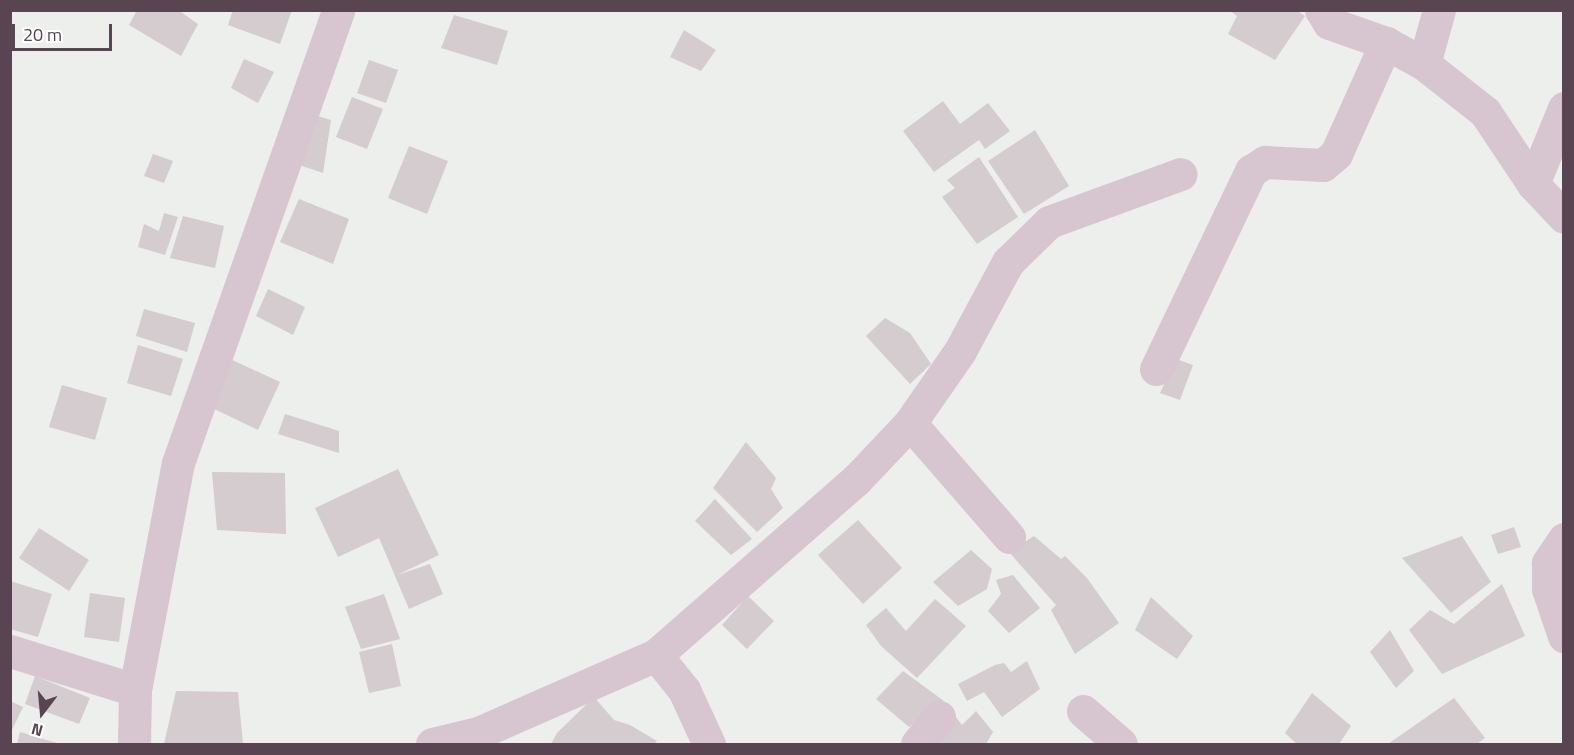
<!DOCTYPE html>
<style>
body{margin:0}
#map{position:relative;width:1574px;height:755px;overflow:hidden;background:#ecefec;font-family:"Titillium Web",sans-serif}
div>[style]{position:absolute}
.building>*{inset:0;background:#d4cccf}
.minor>*{height:33px;margin:-16.5px;padding:0 16.5px;transform-origin:16.5px;border-radius:16.5px;background:#d7c6d0}
.tertiary>*{height:33px;margin:-16.5px;padding:0 16.5px;transform-origin:16.5px;border-radius:16.5px;background:#d7c6d0}
span{translate:-50% -50%;white-space:nowrap;text-align:center;line-height:1.15;-webkit-text-stroke:6px #fff;paint-order:stroke}
.frame{position:absolute;inset:0;border:12px solid #594552;pointer-events:none}
.north{position:absolute;left:12px;top:683px;width:60px;height:60px;-webkit-text-stroke:4px #fff;paint-order:stroke;rotate:196deg;font-size:16px;font-weight:700;line-height:24px;text-align:center;color:#594552}
.north::after{content:'';display:block;margin:auto;width:21px;height:27px;background:#594552;clip-path:polygon(50% 0,100% 100%,50% 72%,0 100%)}
.scale{position:absolute;left:12px;top:24px;width:100px;height:27px;box-sizing:border-box;border:3px solid #594552;border-top:0;padding-left:8px;font-size:18px;line-height:21px;white-space:nowrap;color:#594552;-webkit-text-stroke:4px #fff;paint-order:stroke}
</style>
<div id="map">
<div class="building">
<div style="clip-path:polygon(137px 10px,178px 10px,198px 24px,181px 56px,129px 25px)"></div>
<div style="clip-path:polygon(233px 10px,292px 10px,280px 44px,228px 25px)"></div>
<div style="clip-path:polygon(1229px 10px,1296px 10px,1305px 16px,1275px 60px,1228px 34px,1237px 16px)"></div>
<div style="clip-path:polygon(454px 15px,508px 31px,497px 65px,441px 48px)"></div>
<div style="clip-path:polygon(684px 30px,716px 50px,701px 71px,670px 57px)"></div>
<div style="clip-path:polygon(244px 59px,274px 72px,258px 103px,231px 88px)"></div>
<div style="clip-path:polygon(369px 60px,398px 70px,386px 103px,357px 93px)"></div>
<div style="clip-path:polygon(352px 97px,383px 109px,367px 149px,336px 137px)"></div>
<div style="clip-path:polygon(943px 101px,960px 124px,988px 103px,1010px 131px,985px 149px,979px 140px,934px 172px,903px 131px)"></div>
<div style="clip-path:polygon(311px 114px,331px 120px,323px 173px,296px 164px)"></div>
<div style="clip-path:polygon(1035px 130px,1069px 186px,1024px 214px,988px 161px)"></div>
<div style="clip-path:polygon(409px 146px,448px 161px,427px 214px,388px 198px)"></div>
<div style="clip-path:polygon(153px 154px,173px 161px,164px 183px,144px 176px)"></div>
<div style="clip-path:polygon(979px 157px,1018px 217px,977px 244px,942px 197px,955px 188px,947px 180px)"></div>
<div style="clip-path:polygon(299px 199px,349px 219px,333px 264px,280px 242px)"></div>
<div style="clip-path:polygon(164px 213px,178px 217px,165px 255px,138px 247px,144px 224px,159px 231px)"></div>
<div style="clip-path:polygon(183px 216px,224px 226px,215px 268px,170px 258px)"></div>
<div style="clip-path:polygon(268px 289px,305px 307px,293px 335px,256px 316px)"></div>
<div style="clip-path:polygon(144px 309px,195px 323px,187px 352px,136px 336px)"></div>
<div style="clip-path:polygon(885px 318px,910px 333px,931px 364px,910px 384px,866px 336px)"></div>
<div style="clip-path:polygon(138px 345px,183px 359px,171px 396px,127px 383px)"></div>
<div style="clip-path:polygon(228px 358px,280px 382px,258px 430px,208px 406px)"></div>
<div style="clip-path:polygon(1176px 359px,1193px 365px,1180px 400px,1160px 393px)"></div>
<div style="clip-path:polygon(62px 385px,107px 398px,95px 440px,49px 427px)"></div>
<div style="clip-path:polygon(285px 414px,339px 431px,339px 453px,278px 434px)"></div>
<div style="clip-path:polygon(746px 442px,776px 478px,771px 489px,783px 508px,757px 532px,713px 488px)"></div>
<div style="clip-path:polygon(398px 469px,439px 555px,397px 575px,430px 564px,443px 594px,409px 609px,379px 538px,338px 557px,315px 508px)"></div>
<div style="clip-path:polygon(212px 472px,285px 473px,286px 534px,217px 530px)"></div>
<div style="clip-path:polygon(715px 499px,752px 539px,731px 555px,695px 521px)"></div>
<div style="clip-path:polygon(858px 520px,902px 568px,863px 604px,818px 555px)"></div>
<div style="clip-path:polygon(1514px 527px,1521px 547px,1498px 554px,1491px 535px)"></div>
<div style="clip-path:polygon(39px 528px,89px 560px,69px 591px,19px 558px)"></div>
<div style="clip-path:polygon(1034px 536px,1061px 559px,1065px 556px,1087px 578px,1119px 623px,1075px 654px,1051px 610px,1056px 605px,1009px 552px)"></div>
<div style="clip-path:polygon(1462px 536px,1491px 582px,1451px 613px,1402px 558px)"></div>
<div style="clip-path:polygon(971px 550px,992px 569px,987px 589px,958px 606px,933px 582px)"></div>
<div style="clip-path:polygon(1013px 575px,1040px 608px,1009px 633px,988px 611px,1001px 594px,996px 580px)"></div>
<div style="clip-path:polygon(10px 581px,52px 594px,38px 637px,10px 629px)"></div>
<div style="clip-path:polygon(1502px 584px,1525px 636px,1442px 674px,1409px 630px,1430px 610px,1454px 624px)"></div>
<div style="clip-path:polygon(90px 593px,125px 598px,119px 642px,84px 637px)"></div>
<div style="clip-path:polygon(384px 594px,400px 639px,361px 649px,345px 607px)"></div>
<div style="clip-path:polygon(748px 596px,774px 621px,747px 649px,722px 625px)"></div>
<div style="clip-path:polygon(1151px 597px,1193px 636px,1177px 659px,1135px 630px)"></div>
<div style="clip-path:polygon(935px 599px,966px 626px,917px 678px,881px 646px,866px 625px,886px 608px,906px 631px)"></div>
<div style="clip-path:polygon(1390px 630px,1414px 671px,1396px 688px,1370px 652px)"></div>
<div style="clip-path:polygon(392px 644px,401px 686px,369px 693px,359px 652px)"></div>
<div style="clip-path:polygon(1027px 661px,1040px 689px,1002px 717px,984px 692px,967px 701px,958px 684px,995px 665px,1004px 663px,1011px 672px)"></div>
<div style="clip-path:polygon(903px 671px,944px 701px,909px 727px,876px 699px)"></div>
<div style="clip-path:polygon(35px 676px,90px 698px,79px 724px,25px 704px)"></div>
<div style="clip-path:polygon(176px 691px,238px 692px,243px 744px,164px 744px)"></div>
<div style="clip-path:polygon(1312px 693px,1351px 726px,1339px 744px,1297px 744px,1285px 733px)"></div>
<div style="clip-path:polygon(594px 697px,614px 720px,630px 725px,657px 741px,654px 744px,551px 744px,557px 733px)"></div>
<div style="clip-path:polygon(1454px 698px,1485px 738px,1477px 744px,1388px 744px)"></div>
<div style="clip-path:polygon(10px 701px,23px 707px,10px 734px)"></div>
<div style="clip-path:polygon(976px 711px,993px 732px,986px 744px,939px 744px,935px 741px,952px 712px,962px 725px)"></div>
<div style="clip-path:polygon(20px 732px,60px 744px,17px 744px)"></div>
</div>
<div class="minor">
<div style="left:1321px;top:10px;width:15px;rotate:58deg"></div>
<div style="left:1329px;top:23px;width:60px;rotate:19.3deg"></div>
<div style="left:1386px;top:43px;width:43px;rotate:28.9deg"></div>
<div style="left:1424px;top:64px;width:78px;rotate:38.2deg"></div>
<div style="left:1485px;top:112px;width:87px;rotate:56.3deg"></div>
<div style="left:1533px;top:184px;width:45px;rotate:46.8deg"></div>
<div style="left:1424px;top:64px;width:56px;rotate:-74.5deg"></div>
<div style="left:1533px;top:184px;width:82px;rotate:-67.8deg"></div>
<div style="left:1156px;top:369px;width:220px;rotate:-64.4deg"></div>
<div style="left:1251px;top:171px;width:17px;rotate:-33deg"></div>
<div style="left:1265px;top:162px;width:58px;rotate:3deg"></div>
<div style="left:1323px;top:165px;width:17px;rotate:-40deg"></div>
<div style="left:1336px;top:154px;width:122px;rotate:-65.8deg"></div>
<div style="left:910px;top:423px;width:151px;rotate:49deg"></div>
<div style="left:1564px;top:539px;width:29px;rotate:124deg"></div>
<div style="left:1548px;top:563px;width:26px;rotate:90deg"></div>
<div style="left:1548px;top:589px;width:50px;rotate:71.2deg"></div>
<div style="left:10px;top:651px;width:131px;rotate:17.3deg"></div>
<div style="left:656px;top:655px;width:45px;rotate:51.3deg"></div>
<div style="left:684px;top:690px;width:60px;rotate:65.2deg"></div>
<div style="left:1083px;top:711px;width:50px;rotate:41deg"></div>
<div style="left:432px;top:744px;width:47px;rotate:-13.4deg"></div>
<div style="left:478px;top:733px;width:194px;rotate:-23.7deg"></div>
<div style="left:656px;top:655px;width:266px;rotate:-41.2deg"></div>
<div style="left:856px;top:480px;width:79px;rotate:-46.5deg"></div>
<div style="left:910px;top:423px;width:88px;rotate:-55.2deg"></div>
<div style="left:960px;top:351px;width:101px;rotate:-61.7deg"></div>
<div style="left:1008px;top:262px;width:57px;rotate:-44.3deg"></div>
<div style="left:1049px;top:222px;width:140px;rotate:-20deg"></div>
<div style="left:917px;top:744px;width:35px;rotate:-51deg"></div>
</div>
<div class="tertiary">
<div style="left:134px;top:744px;width:54px;rotate:-88.9deg"></div>
<div style="left:135px;top:690px;width:231px;rotate:-79.3deg"></div>
<div style="left:178px;top:463px;width:480px;rotate:-70.5deg"></div>
</div>
<div class="frame"></div>
<div class="north">N</div>
<div class="scale">20 m</div>
</div>
